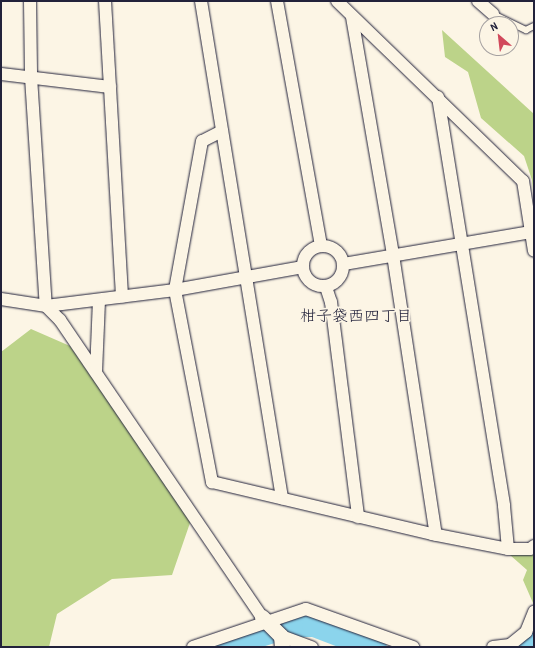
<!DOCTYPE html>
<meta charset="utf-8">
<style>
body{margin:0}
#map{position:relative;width:535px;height:648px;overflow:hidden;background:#fcf5e5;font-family:"Patrick Hand","Klee One",sans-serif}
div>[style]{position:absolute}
.green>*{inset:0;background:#bcd389}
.river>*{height:25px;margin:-12.5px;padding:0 12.5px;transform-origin:12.5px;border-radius:12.5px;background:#8bd4ec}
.roads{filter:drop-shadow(0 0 1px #22223b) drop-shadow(0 0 1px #22223b)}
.service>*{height:6px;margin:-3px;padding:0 3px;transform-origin:3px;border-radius:3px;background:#fcf5e5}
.minor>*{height:12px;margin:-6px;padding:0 6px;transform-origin:6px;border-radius:6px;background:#fcf5e5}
.minor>.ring{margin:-6px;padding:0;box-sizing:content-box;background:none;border:12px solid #fcf5e5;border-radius:50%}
.tertiary>*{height:15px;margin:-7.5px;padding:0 7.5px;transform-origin:7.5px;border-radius:7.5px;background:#fcf5e5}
span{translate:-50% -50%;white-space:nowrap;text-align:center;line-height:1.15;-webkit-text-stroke:3.5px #fcf5e5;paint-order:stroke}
.neighbourhood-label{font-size:16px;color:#22223b}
.frame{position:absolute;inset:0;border:2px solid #22223b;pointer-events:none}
.north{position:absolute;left:479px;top:16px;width:40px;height:40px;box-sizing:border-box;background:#fcf5e5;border:1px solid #a5a1a1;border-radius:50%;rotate:332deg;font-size:11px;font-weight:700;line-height:16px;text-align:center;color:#22223b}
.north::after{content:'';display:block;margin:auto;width:14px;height:18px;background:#d1495b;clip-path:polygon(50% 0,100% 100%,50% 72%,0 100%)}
</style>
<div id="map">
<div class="green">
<div style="clip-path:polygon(442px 30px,534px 114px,534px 203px,532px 180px,524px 156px,481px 118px,468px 72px,445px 57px)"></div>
<div style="clip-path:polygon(31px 329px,70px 346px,191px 520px,172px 575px,112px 579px,57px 614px,49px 647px,1px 647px,1px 352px)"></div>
<div style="clip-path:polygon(534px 551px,534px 603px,533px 603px,523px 580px,527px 570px,510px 555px)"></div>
</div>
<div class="river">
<div style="left:218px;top:647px;width:77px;rotate:-17.3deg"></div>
<div style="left:292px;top:624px;width:22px"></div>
<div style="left:314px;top:624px;width:64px;rotate:21deg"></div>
<div style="left:529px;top:647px;width:6px;rotate:-31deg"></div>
</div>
<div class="roads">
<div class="service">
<div style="left:493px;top:14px;width:37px;rotate:26deg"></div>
<div style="left:526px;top:30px;width:9px;rotate:-27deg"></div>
</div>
<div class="minor">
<div style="left:30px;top:1px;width:76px;rotate:89.2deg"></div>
<div style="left:31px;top:77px;width:229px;rotate:86.3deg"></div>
<div style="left:46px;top:306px;width:20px;rotate:45deg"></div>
<div style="left:60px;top:320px;width:359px;rotate:55.8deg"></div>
<div style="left:105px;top:1px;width:296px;rotate:86.7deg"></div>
<div style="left:201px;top:1px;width:504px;rotate:80.74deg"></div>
<div style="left:277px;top:1px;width:249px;rotate:79.8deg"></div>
<div style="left:337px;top:1px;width:259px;rotate:44.1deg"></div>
<div style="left:523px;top:181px;width:52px;rotate:81.1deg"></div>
<div style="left:531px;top:232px;width:190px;rotate:170.3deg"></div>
<div style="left:478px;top:1px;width:20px;rotate:41deg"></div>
<div style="left:352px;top:17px;width:242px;rotate:80.2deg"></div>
<div style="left:393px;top:255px;width:283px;rotate:81.3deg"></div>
<div style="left:1px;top:74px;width:110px;rotate:6.8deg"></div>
<div style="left:438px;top:97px;width:414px;rotate:80.8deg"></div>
<div style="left:504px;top:506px;width:43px;rotate:84.7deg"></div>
<div style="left:222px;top:131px;width:22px;rotate:153deg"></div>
<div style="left:202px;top:141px;width:151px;rotate:100.3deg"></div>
<div style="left:175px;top:290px;width:196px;rotate:79.1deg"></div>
<div style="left:212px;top:482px;width:226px;rotate:13.3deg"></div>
<div style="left:432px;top:534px;width:77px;rotate:11.2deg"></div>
<div style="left:508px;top:549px;width:22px"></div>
<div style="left:530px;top:549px;width:5px;rotate:-37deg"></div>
<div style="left:531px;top:232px;width:19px;rotate:81deg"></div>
<div class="ring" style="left:303px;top:246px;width:28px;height:28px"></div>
<div style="left:326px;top:287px;width:16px;rotate:72deg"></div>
<div style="left:331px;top:302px;width:217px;rotate:82.8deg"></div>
<div style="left:1px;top:299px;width:46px;rotate:8.8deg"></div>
<div style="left:46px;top:306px;width:130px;rotate:-7.1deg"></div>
<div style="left:175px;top:290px;width:130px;rotate:-10.2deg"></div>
<div style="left:96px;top:372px;width:72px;rotate:-87.6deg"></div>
<div style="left:281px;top:636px;width:33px;rotate:20deg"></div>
<div style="left:193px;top:647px;width:119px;rotate:-18.6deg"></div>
<div style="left:306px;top:609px;width:114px;rotate:19.6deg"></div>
<div style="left:493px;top:647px;width:17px;rotate:-7deg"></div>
<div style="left:510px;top:645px;width:21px;rotate:-39deg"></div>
<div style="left:526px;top:632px;width:22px;rotate:-68deg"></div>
</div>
<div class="tertiary">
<div style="left:262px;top:617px;width:27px;rotate:45deg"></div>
<div style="left:281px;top:636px;width:11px;rotate:85deg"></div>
</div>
</div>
<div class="neighbourhood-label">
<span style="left:356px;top:315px">柑子袋西四丁目</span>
</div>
<div class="frame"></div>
<div class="north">N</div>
</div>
